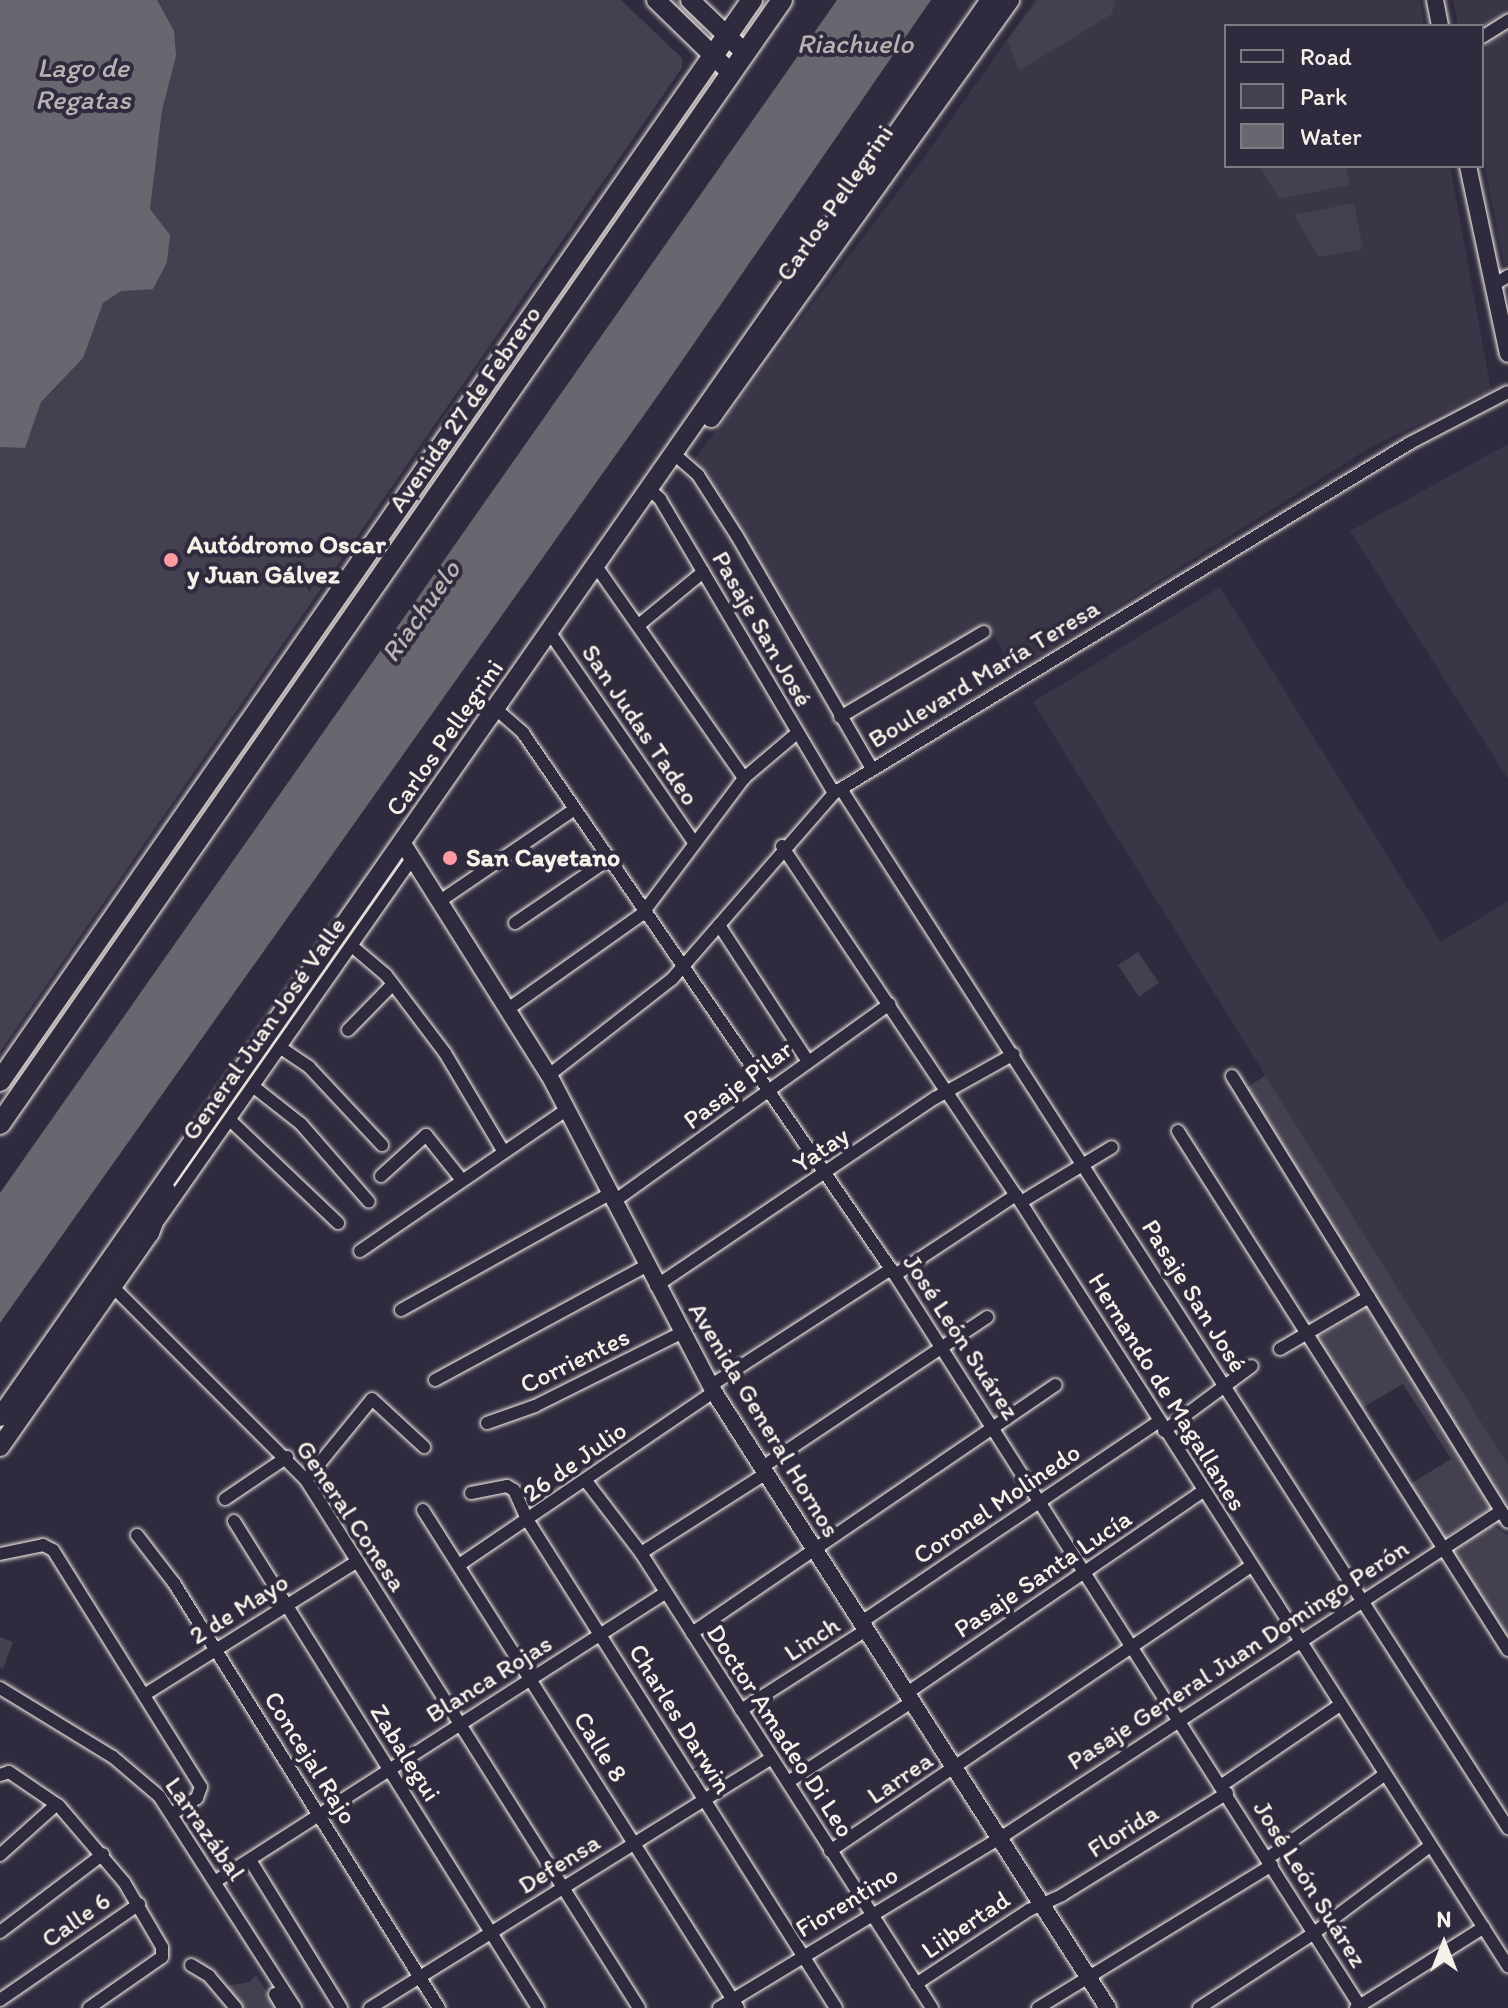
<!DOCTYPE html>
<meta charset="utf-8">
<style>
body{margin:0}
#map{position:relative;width:1508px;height:2008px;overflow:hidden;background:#2f2a3d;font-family:Itim,sans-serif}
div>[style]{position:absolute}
.built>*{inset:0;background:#3b3647}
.green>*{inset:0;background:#454050}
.water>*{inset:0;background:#6a6670}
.roads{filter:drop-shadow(0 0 2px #f4f1e8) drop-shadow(0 0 2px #f4f1e8)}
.minor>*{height:12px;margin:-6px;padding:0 6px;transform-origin:6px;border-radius:6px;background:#2f2a3d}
.tertiary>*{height:16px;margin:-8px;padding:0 8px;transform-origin:8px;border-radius:8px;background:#2f2a3d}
.secondary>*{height:18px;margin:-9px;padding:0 9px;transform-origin:9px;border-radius:9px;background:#2f2a3d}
.primary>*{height:20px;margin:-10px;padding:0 10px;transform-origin:10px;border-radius:10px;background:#2f2a3d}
.dots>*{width:22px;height:22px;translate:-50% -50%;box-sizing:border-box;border:4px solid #2f2a3d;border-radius:50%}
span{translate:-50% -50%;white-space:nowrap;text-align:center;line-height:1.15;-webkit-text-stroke:8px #2f2a3d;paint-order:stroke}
.street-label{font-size:26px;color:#f4f1e8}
.poi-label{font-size:26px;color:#f4f1e8;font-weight:700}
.left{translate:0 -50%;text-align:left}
.water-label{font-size:28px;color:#b6b2b2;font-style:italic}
.legend{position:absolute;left:1224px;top:24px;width:260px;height:144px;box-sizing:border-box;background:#2f2a3d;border:2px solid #7e7a81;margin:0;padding:10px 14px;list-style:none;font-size:24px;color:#f4f1e8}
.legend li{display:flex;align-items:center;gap:16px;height:40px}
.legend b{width:40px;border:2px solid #7e7a81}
.north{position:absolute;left:1404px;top:1904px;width:80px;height:80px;-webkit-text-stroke:6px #2f2a3d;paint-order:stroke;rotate:0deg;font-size:22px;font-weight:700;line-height:32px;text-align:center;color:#f4f1e8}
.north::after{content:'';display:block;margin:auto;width:28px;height:36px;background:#f4f1e8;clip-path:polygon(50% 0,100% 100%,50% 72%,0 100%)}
</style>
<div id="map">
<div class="built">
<div style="clip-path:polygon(1035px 0,1420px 0,1424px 26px,1226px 26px,1226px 166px,1450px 166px,1491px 390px,1371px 447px,1015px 671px,991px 631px,844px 718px,693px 461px,926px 155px)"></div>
<div style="clip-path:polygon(1453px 0,1508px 0,1508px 263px,1504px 265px,1482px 151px,1482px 26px,1458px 26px)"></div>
<div style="clip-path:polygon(1508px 444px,1508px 779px,1350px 531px)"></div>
<div style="clip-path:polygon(1220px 587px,1441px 942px,1508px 901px,1508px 1465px,1033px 702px)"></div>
</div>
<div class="green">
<div style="clip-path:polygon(0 0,621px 0,682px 58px,682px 68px,0 1052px)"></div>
<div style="clip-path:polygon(668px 0,680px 0,705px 29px,700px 29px)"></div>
<div style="clip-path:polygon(1038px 0,1115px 0,1112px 14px,1019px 71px,1007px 40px)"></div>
<div style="clip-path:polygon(1260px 166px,1346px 166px,1350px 185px,1279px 199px)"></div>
<div style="clip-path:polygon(1354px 203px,1363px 249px,1319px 257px,1294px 215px)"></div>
<div style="clip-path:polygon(1138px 952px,1159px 983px,1139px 997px,1118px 965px)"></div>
<div style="clip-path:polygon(1265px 1075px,1508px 1465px,1508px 1512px,1246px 1089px)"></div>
<div style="clip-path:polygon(1366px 1307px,1493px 1508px,1443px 1539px,1409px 1485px,1451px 1459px,1403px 1384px,1360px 1409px,1316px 1338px)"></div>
<div style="clip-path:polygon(1490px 1524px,1508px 1535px,1508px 1640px,1450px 1549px)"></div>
<div style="clip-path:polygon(0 1637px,13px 1642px,3px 1669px,0 1668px)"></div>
<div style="clip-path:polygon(256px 1975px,277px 2008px,241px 2008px,227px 1986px,250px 1982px)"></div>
</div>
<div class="water">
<div style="clip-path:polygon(0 0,157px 0,174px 31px,176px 56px,162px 110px,150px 209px,170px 235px,167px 262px,153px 289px,121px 291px,103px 303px,83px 358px,41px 402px,25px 448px,0 447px)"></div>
<div style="clip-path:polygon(837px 0,931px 0,666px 384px,0 1323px,0 1193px)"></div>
</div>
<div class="roads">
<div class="minor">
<div style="left:1482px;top:37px;width:31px;rotate:-32deg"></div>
<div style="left:1492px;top:286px;width:19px;rotate:-32deg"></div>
<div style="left:674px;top:454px;width:32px;rotate:41deg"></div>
<div style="left:698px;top:475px;width:72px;rotate:57.4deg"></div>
<div style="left:737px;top:536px;width:267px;rotate:59.9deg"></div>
<div style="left:649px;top:489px;width:15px;rotate:42deg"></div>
<div style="left:660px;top:499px;width:342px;rotate:59.4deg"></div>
<div style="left:596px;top:566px;width:259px;rotate:55.1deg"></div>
<div style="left:640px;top:624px;width:82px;rotate:-39.5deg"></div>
<div style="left:550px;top:633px;width:252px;rotate:55.5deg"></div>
<div style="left:497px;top:710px;width:35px;rotate:41deg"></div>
<div style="left:523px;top:733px;width:657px;rotate:55.54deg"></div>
<div style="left:895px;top:1275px;width:869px;rotate:57.55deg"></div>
<div style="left:840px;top:717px;width:167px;rotate:-30.6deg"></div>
<div style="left:841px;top:789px;width:1235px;rotate:57.3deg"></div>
<div style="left:782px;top:846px;width:420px;rotate:56.2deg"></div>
<div style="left:1016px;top:1195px;width:915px;rotate:57.46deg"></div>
<div style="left:440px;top:901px;width:163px;rotate:-34.3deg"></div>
<div style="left:515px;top:923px;width:114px;rotate:-34.2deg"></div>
<div style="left:719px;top:925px;width:161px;rotate:56.9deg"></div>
<div style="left:353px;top:947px;width:43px;rotate:40.3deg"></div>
<div style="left:386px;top:975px;width:98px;rotate:52.9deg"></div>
<div style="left:445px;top:1053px;width:112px;rotate:59.3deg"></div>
<div style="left:508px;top:1009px;width:164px;rotate:-35.3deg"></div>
<div style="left:642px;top:914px;width:170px;rotate:-53.1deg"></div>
<div style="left:744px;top:778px;width:70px;rotate:-40.3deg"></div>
<div style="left:348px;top:1030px;width:64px;rotate:-45.6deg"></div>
<div style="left:281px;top:1048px;width:34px;rotate:34deg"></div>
<div style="left:309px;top:1067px;width:107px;rotate:46.9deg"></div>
<div style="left:549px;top:1075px;width:156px;rotate:-38deg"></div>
<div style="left:672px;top:979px;width:247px;rotate:-48.9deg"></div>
<div style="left:834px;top:793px;width:674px;rotate:-31.28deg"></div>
<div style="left:1410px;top:443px;width:110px;rotate:-27.5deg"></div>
<div style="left:1232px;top:1076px;width:524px;rotate:58.25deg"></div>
<div style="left:254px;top:1087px;width:60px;rotate:38.2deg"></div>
<div style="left:301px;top:1124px;width:103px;rotate:48.9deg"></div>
<div style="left:231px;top:1121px;width:148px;rotate:43.6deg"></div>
<div style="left:1178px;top:1131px;width:615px;rotate:57.55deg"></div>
<div style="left:381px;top:1176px;width:61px;rotate:-42.3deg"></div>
<div style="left:426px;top:1135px;width:56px;rotate:51.5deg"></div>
<div style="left:613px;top:1202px;width:340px;rotate:-35.6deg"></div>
<div style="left:1021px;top:1202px;width:106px;rotate:-31.1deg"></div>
<div style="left:159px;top:1220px;width:441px;rotate:-55deg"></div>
<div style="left:360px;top:1251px;width:251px;rotate:-34.4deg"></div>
<div style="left:895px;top:1275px;width:145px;rotate:-33.5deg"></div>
<div style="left:112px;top:1286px;width:274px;rotate:45deg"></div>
<div style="left:306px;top:1480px;width:624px;rotate:57.76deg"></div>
<div style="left:656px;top:1286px;width:336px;rotate:-34deg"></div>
<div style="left:935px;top:1098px;width:90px;rotate:-29.1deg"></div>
<div style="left:401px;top:1310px;width:238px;rotate:-29.1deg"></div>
<div style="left:1280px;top:1349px;width:103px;rotate:-30.3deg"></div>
<div style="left:435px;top:1380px;width:240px;rotate:-28.4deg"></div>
<div style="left:710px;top:1386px;width:216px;rotate:-32.9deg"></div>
<div style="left:487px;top:1423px;width:51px;rotate:-19.5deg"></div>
<div style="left:535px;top:1406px;width:163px;rotate:-26.6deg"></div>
<div style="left:1164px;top:1431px;width:109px;rotate:-36.5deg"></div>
<div style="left:761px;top:1468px;width:272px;rotate:-33.7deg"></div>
<div style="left:306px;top:1480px;width:104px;rotate:-50.8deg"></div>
<div style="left:372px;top:1399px;width:71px;rotate:42.7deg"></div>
<div style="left:586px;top:1481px;width:91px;rotate:52.6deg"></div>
<div style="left:641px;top:1553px;width:540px;rotate:57.4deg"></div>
<div style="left:471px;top:1493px;width:37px;rotate:-11deg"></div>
<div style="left:507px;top:1486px;width:8px;rotate:30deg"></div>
<div style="left:514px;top:1490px;width:34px;rotate:66deg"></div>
<div style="left:528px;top:1521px;width:576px;rotate:57.69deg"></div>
<div style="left:225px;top:1499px;width:75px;rotate:-34.1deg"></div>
<div style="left:423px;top:1510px;width:589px;rotate:57.69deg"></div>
<div style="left:234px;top:1521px;width:574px;rotate:58.03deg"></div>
<div style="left:137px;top:1535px;width:61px;rotate:52.4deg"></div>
<div style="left:174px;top:1583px;width:501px;rotate:58.06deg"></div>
<div style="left:641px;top:1553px;width:147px;rotate:-32.5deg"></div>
<div style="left:0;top:1554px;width:44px;rotate:-11.8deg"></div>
<div style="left:43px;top:1545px;width:11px;rotate:27deg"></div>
<div style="left:53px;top:1550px;width:279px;rotate:58deg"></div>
<div style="left:201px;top:1787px;width:12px;rotate:110deg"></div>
<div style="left:197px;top:1798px;width:28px;rotate:148deg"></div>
<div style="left:459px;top:1565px;width:308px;rotate:-34.2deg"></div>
<div style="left:860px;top:1623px;width:359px;rotate:-34deg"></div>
<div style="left:692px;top:1633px;width:440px;rotate:-34.3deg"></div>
<div style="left:0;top:1688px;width:132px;rotate:31.4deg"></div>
<div style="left:113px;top:1757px;width:60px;rotate:40.3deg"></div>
<div style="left:159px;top:1796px;width:252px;rotate:57.3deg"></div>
<div style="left:907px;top:1693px;width:358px;rotate:-34.3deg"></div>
<div style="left:144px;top:1695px;width:252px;rotate:-32.1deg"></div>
<div style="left:741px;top:1710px;width:148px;rotate:-32.6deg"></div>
<div style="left:0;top:1775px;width:9px;rotate:-18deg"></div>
<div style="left:9px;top:1772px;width:60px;rotate:34.2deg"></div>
<div style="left:59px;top:1806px;width:100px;rotate:49.5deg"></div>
<div style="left:124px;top:1882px;width:75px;rotate:59.7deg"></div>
<div style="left:162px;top:1947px;width:10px;rotate:90deg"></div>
<div style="left:162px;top:1957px;width:89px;rotate:145.1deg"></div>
<div style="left:788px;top:1782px;width:149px;rotate:-32.9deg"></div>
<div style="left:1222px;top:1785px;width:143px;rotate:-34.1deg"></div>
<div style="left:830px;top:1851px;width:508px;rotate:-34.1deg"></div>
<div style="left:0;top:1855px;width:76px;rotate:-41.8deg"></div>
<div style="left:1268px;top:1858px;width:143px;rotate:-35.6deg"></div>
<div style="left:250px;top:1860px;width:174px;rotate:58.4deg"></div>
<div style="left:216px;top:1881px;width:533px;rotate:-32.68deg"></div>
<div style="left:0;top:1932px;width:129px;rotate:-37.1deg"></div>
<div style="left:191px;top:1965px;width:21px;rotate:31deg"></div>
<div style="left:209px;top:1976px;width:42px;rotate:49.8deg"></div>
<div style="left:916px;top:1984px;width:135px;rotate:-33.2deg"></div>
<div style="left:1029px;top:1910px;width:36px;rotate:-24deg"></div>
<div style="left:1062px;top:1895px;width:194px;rotate:-31.7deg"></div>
<div style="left:275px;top:1994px;width:16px;rotate:60deg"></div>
<div style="left:0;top:2000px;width:169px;rotate:-34.6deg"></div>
<div style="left:370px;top:2008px;width:473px;rotate:-31.9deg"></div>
<div style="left:719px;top:2008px;width:328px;rotate:-31.2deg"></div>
<div style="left:1000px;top:1838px;width:598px;rotate:-33.13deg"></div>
<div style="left:1038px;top:2008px;width:274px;rotate:-31.4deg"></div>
<div style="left:1199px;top:2008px;width:137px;rotate:-33.1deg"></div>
<div style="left:1314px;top:1933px;width:145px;rotate:-36.9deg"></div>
<div style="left:1356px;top:2008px;width:151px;rotate:-32.3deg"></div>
</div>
<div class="tertiary">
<div style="left:1435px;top:0;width:26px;rotate:79deg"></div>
<div style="left:1468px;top:166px;width:192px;rotate:78deg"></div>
<div style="left:402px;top:842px;width:275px;rotate:57.8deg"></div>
<div style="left:549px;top:1075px;width:357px;rotate:62.5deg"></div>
<div style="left:714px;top:1392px;width:731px;rotate:57.4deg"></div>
</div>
<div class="secondary">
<div style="left:656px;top:0;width:105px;rotate:44.2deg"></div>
<div style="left:690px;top:0;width:76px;rotate:43.9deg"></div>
<div style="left:711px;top:418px;width:514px;rotate:-54.42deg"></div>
<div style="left:0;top:1417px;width:1729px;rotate:-55.06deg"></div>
<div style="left:0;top:1447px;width:261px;rotate:-55deg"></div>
<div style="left:150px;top:1233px;width:46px;rotate:-69.6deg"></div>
</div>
<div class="primary">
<div style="left:0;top:1081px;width:1317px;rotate:-55.18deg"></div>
<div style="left:0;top:1124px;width:1369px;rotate:-55.17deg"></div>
</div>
</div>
<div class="dots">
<div style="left:171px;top:560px;background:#ff9aa2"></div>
<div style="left:450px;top:858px;background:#ff9aa2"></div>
</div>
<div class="street-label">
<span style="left:835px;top:203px;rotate:-55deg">Carlos Pellegrini</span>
<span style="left:465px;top:409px;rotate:-55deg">Avenida 27 de Febrero</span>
<span style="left:762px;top:629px;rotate:60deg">Pasaje San José</span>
<span style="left:984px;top:674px;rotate:-31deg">Boulevard María Teresa</span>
<span style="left:640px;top:725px;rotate:56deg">San Judas Tadeo</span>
<span style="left:445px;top:738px;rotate:-55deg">Carlos Pellegrini</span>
<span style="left:264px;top:1029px;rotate:-55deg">General Juan José Valle</span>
<span style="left:738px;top:1085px;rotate:-37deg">Pasaje Pilar</span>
<span style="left:821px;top:1150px;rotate:-34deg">Yatay</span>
<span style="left:1194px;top:1296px;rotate:58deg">Pasaje San José</span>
<span style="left:961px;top:1337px;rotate:57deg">José León Suárez</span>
<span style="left:575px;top:1361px;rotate:-26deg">Corrientes</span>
<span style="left:1167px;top:1392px;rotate:58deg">Hernando de Magallanes</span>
<span style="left:764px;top:1420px;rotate:59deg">Avenida General Hornos</span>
<span style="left:575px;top:1462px;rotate:-35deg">26 de Julio</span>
<span style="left:997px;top:1504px;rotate:-34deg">Coronel Molinedo</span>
<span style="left:351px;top:1516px;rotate:56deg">General Conesa</span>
<span style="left:1043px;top:1574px;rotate:-34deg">Pasaje Santa Lucía</span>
<span style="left:239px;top:1609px;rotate:-32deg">2 de Mayo</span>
<span style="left:812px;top:1639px;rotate:-33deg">Linch</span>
<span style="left:1238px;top:1655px;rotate:-33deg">Pasaje General Juan Domingo Perón</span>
<span style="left:489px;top:1679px;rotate:-32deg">Blanca Rojas</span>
<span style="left:680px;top:1719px;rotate:58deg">Charles Darwin</span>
<span style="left:780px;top:1731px;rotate:57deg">Doctor Amadeo Di Leo</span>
<span style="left:600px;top:1747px;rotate:58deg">Calle 8</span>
<span style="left:405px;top:1753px;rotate:58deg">Zabalegui</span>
<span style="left:310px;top:1758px;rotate:58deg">Concejal Rajo</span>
<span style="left:900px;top:1778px;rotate:-34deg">Larrea</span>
<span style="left:205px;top:1829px;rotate:55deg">Larrazábal</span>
<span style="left:1123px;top:1831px;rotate:-32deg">Florida</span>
<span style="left:559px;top:1864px;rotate:-32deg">Defensa</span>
<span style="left:1310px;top:1884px;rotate:58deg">José León Suárez</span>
<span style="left:847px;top:1902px;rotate:-31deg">Fiorentino</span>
<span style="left:76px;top:1920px;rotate:-35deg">Calle 6</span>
<span style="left:966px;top:1925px;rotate:-34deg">Liibertad</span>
</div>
<div class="poi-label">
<span class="left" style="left:187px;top:560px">Autódromo Oscar<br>y Juan Gálvez</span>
<span class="left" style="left:466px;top:858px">San Cayetano</span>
</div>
<div class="water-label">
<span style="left:855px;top:43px">Riachuelo</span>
<span style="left:83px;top:83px">Lago de<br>Regatas</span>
<span style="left:420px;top:611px;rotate:-55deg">Riachuelo</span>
</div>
<ul class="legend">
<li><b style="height:10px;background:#2f2a3d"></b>Road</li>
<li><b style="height:22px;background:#454050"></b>Park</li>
<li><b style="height:22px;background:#6a6670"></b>Water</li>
</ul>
<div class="north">N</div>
</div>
